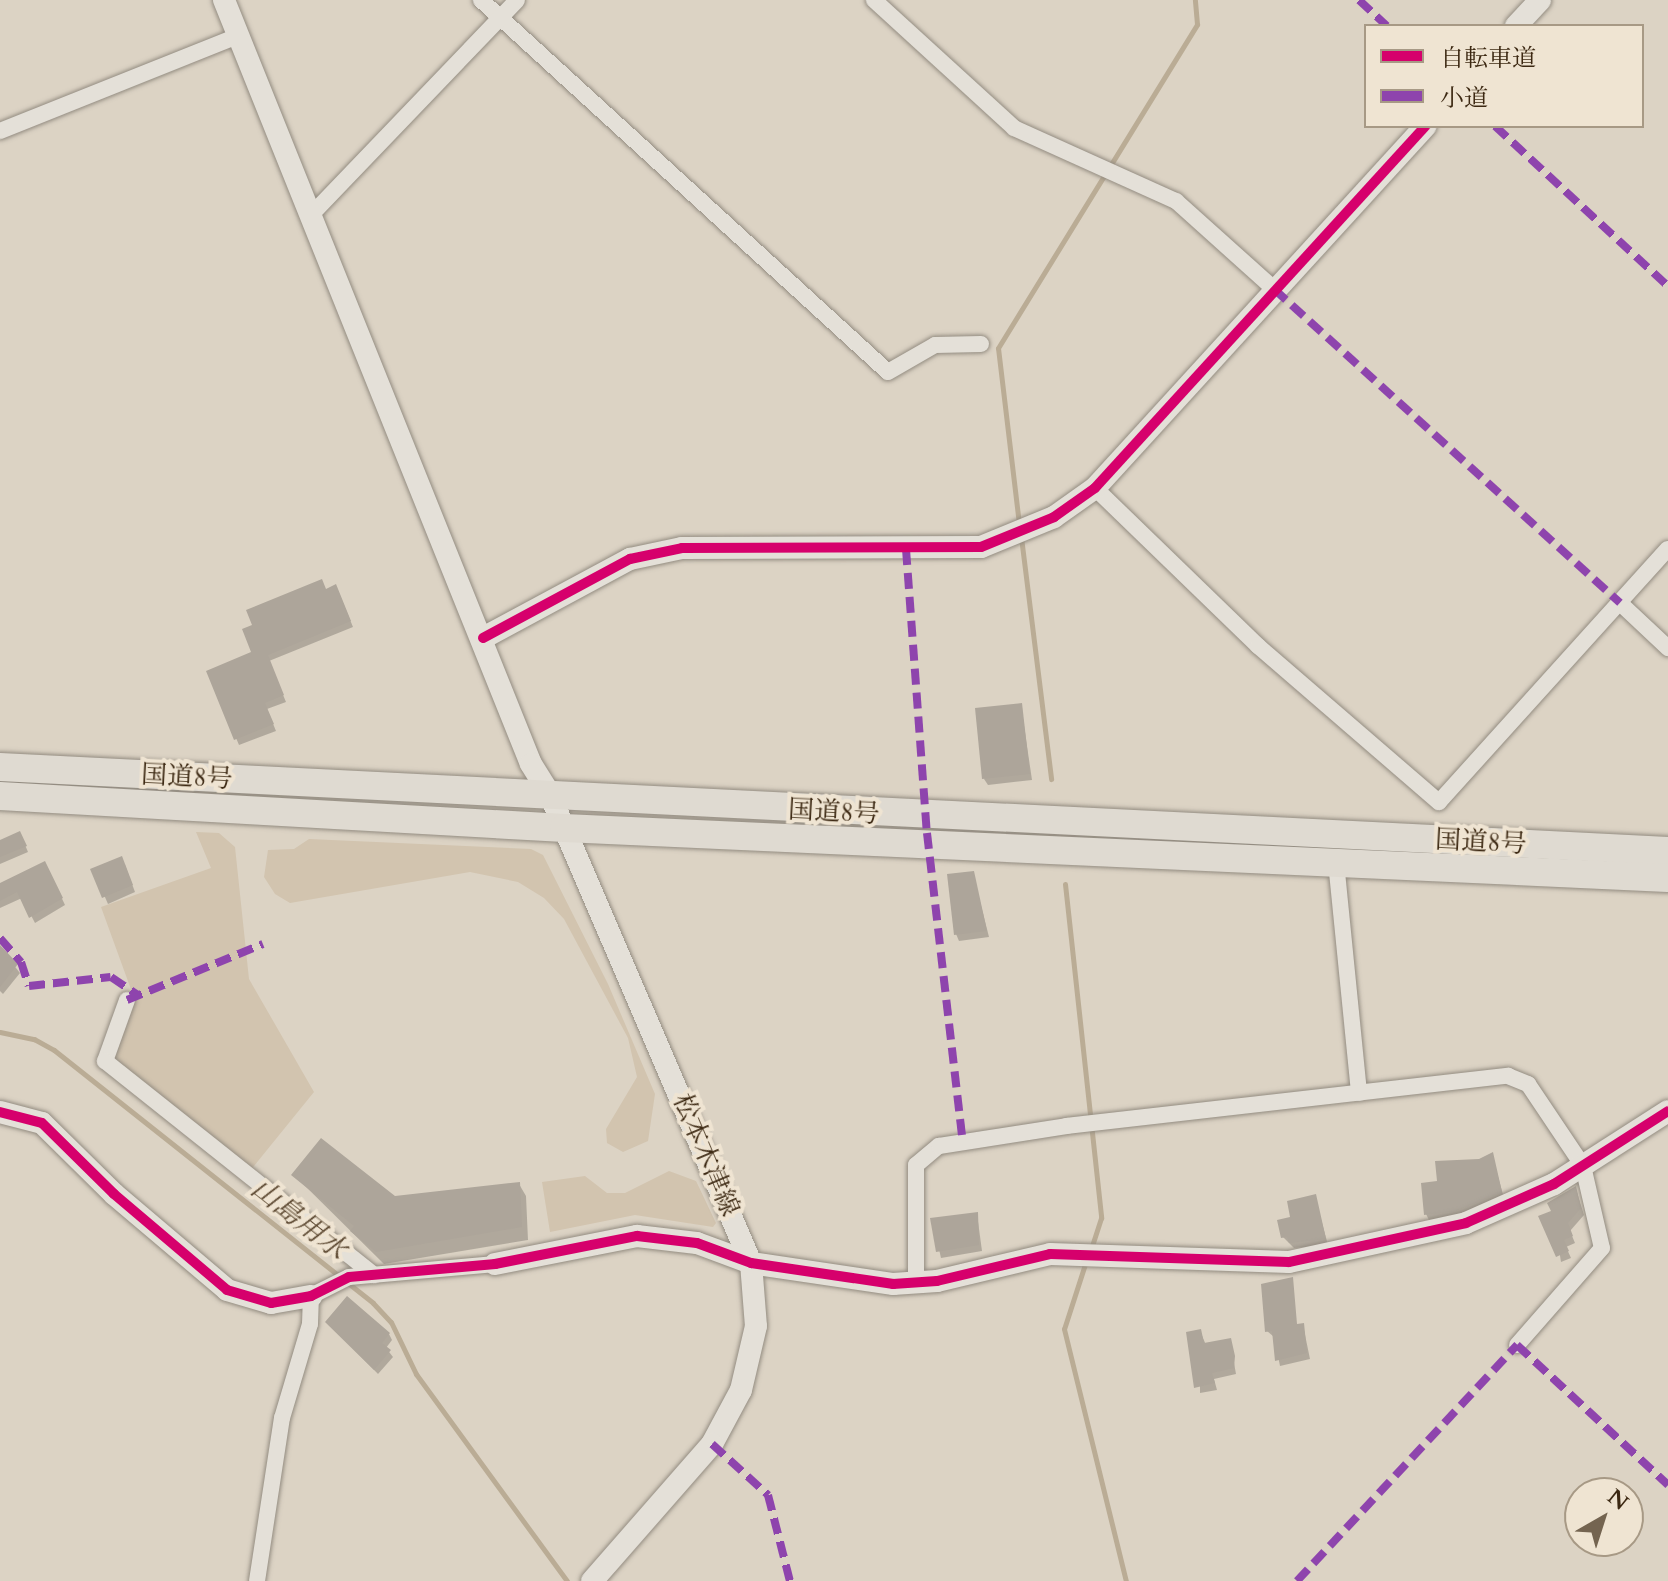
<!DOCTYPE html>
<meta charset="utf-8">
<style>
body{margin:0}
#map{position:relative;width:1668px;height:1581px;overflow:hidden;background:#dcd3c4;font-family:Cardo,"Noto Serif JP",serif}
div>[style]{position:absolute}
.green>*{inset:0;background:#d2c4af}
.shadow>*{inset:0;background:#0003}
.stream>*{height:5px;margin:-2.5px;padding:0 2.5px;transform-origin:2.5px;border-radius:2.5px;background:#baac95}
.building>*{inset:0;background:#ada59a}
.roads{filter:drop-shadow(0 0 2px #938c81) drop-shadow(0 0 2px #938c81)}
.street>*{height:16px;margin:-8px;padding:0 8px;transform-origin:8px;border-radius:8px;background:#e4e0d8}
.secondary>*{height:22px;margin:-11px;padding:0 11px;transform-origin:11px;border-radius:11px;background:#e4e0d8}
.highway>*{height:28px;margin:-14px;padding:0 14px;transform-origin:14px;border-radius:14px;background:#dfdad1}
.quiet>*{height:8px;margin-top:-4px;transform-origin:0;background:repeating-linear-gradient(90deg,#8e44ad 0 16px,transparent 0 24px)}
.cycleway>*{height:10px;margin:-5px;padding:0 5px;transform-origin:5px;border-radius:5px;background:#d6006c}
span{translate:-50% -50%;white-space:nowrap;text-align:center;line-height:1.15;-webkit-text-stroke:8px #efe4d2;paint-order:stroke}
.street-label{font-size:26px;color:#3c2812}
.water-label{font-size:28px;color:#5e4a33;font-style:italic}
.legend{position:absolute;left:1364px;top:24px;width:280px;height:104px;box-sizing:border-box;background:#efe4d2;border:2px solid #a79985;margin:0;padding:10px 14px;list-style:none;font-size:24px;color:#3c2812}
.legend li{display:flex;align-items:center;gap:16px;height:40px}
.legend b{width:40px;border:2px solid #a79985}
.north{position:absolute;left:1564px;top:1477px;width:80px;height:80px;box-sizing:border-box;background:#efe4d2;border:2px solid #a79985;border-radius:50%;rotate:39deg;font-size:22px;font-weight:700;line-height:32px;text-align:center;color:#3c2812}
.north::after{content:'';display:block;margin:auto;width:28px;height:36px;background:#746450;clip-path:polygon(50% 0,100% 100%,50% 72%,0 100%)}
</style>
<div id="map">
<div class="green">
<div style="clip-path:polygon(196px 832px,219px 833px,235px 847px,249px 979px,314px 1092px,250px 1171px,117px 1064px,113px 1054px,133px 995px,101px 907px,211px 868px)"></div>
<div style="clip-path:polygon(309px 839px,531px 849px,543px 855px,608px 984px,655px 1094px,648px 1141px,623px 1152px,607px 1143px,606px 1129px,637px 1077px,628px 1038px,564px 919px,544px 898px,518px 882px,470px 872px,290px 903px,275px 894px,264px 877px,268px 850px,294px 849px)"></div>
<div style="clip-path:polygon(669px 1171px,696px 1181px,716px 1223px,713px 1227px,635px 1215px,550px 1232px,542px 1182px,585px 1176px,607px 1193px,625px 1193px)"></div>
</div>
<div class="shadow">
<div style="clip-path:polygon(326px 591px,339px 593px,353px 627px,269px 661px,286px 702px,267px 709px,276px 731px,239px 745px,208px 672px,254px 653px)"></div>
<div style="clip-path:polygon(1021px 705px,1032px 780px,988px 785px,984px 779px)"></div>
<div style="clip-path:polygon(23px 840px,28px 852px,0 864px,0 842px)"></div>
<div style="clip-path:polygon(125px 865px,135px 892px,108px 904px,93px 870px)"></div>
<div style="clip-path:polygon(48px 869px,65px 905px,35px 923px,22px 898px,0 908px,0 885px)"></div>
<div style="clip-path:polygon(973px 874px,989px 937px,959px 941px,956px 934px)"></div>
<div style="clip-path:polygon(0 948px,20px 973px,3px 994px,0 991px)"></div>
<div style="clip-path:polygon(1492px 1155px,1504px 1198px,1460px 1216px,1429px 1220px,1426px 1214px,1439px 1183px)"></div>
<div style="clip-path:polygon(294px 1175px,394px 1198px,519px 1184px,526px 1196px,528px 1240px,384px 1264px)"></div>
<div style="clip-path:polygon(1576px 1189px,1584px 1215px,1570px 1231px,1575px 1243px,1566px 1247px,1571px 1258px,1561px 1262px,1553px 1212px)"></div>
<div style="clip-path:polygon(1315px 1197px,1328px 1245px,1294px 1248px,1283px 1237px,1293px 1219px)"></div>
<div style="clip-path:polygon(977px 1214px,982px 1251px,941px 1258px,932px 1219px)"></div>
<div style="clip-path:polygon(1292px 1280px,1296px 1334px,1303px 1325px,1310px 1359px,1280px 1366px,1274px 1337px,1267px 1331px,1263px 1285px)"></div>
<div style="clip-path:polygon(327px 1322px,389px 1334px,392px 1340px,386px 1348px,393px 1357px,378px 1374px)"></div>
<div style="clip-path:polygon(1200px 1331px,1206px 1345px,1230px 1340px,1236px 1374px,1214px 1379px,1217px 1390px,1200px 1393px)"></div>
</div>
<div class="stream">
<div style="left:1019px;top:524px;width:177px;rotate:-96.8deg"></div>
<div style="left:998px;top:348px;width:380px;rotate:-58.4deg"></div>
<div style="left:1197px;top:24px;width:24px;rotate:-95deg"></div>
<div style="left:1021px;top:537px;width:244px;rotate:82.9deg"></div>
<div style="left:1065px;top:884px;width:336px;rotate:83.8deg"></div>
<div style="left:1101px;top:1218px;width:32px;rotate:108deg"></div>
<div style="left:0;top:1032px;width:35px;rotate:12deg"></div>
<div style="left:34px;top:1039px;width:23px;rotate:29deg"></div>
<div style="left:54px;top:1050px;width:407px;rotate:38.4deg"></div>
<div style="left:373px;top:1303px;width:26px;rotate:47deg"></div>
<div style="left:391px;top:1322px;width:58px;rotate:64.3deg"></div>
<div style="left:416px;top:1374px;width:256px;rotate:53.9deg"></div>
<div style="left:1086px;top:1261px;width:71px;rotate:107.9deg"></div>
<div style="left:1064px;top:1329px;width:260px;rotate:76.2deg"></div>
</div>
<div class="building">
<div style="clip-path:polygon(322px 579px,326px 589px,336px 584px,351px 621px,268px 655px,284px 695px,265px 703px,274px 724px,234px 740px,206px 671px,251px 652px,242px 629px,252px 625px,246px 610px)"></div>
<div style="clip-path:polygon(1022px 703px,1030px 774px,982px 779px,975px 708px)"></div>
<div style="clip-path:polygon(20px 831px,27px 846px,0 857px,0 840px)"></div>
<div style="clip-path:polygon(122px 856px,133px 885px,102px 898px,90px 869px)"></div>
<div style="clip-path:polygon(45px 861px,63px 898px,29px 918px,17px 892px,0 901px,0 883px)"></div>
<div style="clip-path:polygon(974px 871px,987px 931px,954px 935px,947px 874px)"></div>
<div style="clip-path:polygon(0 945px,18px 964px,0 987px)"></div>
<div style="clip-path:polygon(321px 1138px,395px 1196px,520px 1182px,522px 1227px,376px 1252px,350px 1231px,354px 1226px,291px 1175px)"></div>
<div style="clip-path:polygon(1493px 1152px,1502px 1192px,1456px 1211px,1424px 1215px,1421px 1183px,1437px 1181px,1435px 1161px,1479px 1159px)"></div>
<div style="clip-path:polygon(1576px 1186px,1581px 1208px,1568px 1223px,1573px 1236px,1564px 1240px,1569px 1251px,1556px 1257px,1538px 1216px,1551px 1211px,1547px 1203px)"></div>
<div style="clip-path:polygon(1316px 1194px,1326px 1239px,1289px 1243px,1287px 1237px,1281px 1238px,1277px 1220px,1290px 1217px,1287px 1201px)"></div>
<div style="clip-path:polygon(978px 1212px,979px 1245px,936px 1252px,930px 1218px)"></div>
<div style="clip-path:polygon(1293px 1277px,1297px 1324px,1304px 1323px,1307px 1353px,1275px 1361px,1272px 1331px,1265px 1332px,1261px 1284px)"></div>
<div style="clip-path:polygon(347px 1296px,390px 1333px,382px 1343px,391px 1350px,374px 1370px,325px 1322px)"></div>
<div style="clip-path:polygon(1201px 1329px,1204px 1343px,1231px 1338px,1235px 1356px,1234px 1368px,1212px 1373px,1215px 1383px,1194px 1388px,1186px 1332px)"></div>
</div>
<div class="roads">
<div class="street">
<div style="left:481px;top:0;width:551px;rotate:42.43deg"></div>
<div style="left:888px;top:372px;width:54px;rotate:-29.9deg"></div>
<div style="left:935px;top:345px;width:46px;rotate:-1.2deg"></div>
<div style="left:874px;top:0;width:190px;rotate:42.4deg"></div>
<div style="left:1014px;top:128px;width:178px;rotate:24.3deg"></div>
<div style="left:1176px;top:201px;width:132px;rotate:41.9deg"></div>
<div style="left:0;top:131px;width:255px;rotate:-21.8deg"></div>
<div style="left:312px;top:214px;width:296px;rotate:-46.2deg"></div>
<div style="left:1095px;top:488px;width:227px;rotate:44.1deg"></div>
<div style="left:1258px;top:646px;width:239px;rotate:40.8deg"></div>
<div style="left:1439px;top:802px;width:341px;rotate:-47.9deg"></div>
<div style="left:1620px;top:603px;width:66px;rotate:43.2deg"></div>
<div style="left:1336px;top:862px;width:232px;rotate:84.3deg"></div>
<div style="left:127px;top:1000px;width:65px;rotate:109.8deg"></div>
<div style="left:105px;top:1061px;width:344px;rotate:38.5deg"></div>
<div style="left:916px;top:1282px;width:117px;rotate:-90deg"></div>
<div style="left:916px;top:1165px;width:30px;rotate:-40deg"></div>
<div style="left:939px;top:1146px;width:129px;rotate:-8.9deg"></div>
<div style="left:1066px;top:1126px;width:445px;rotate:-6.5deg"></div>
<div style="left:1508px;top:1076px;width:22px;rotate:22deg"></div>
<div style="left:1528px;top:1084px;width:99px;rotate:56.1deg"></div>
<div style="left:1583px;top:1166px;width:84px;rotate:77deg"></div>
<div style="left:1602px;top:1248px;width:129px;rotate:131.2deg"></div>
<div style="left:257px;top:1581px;width:165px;rotate:-81.3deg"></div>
<div style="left:282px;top:1418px;width:98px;rotate:-73.4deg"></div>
<div style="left:310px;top:1324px;width:28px;rotate:-88deg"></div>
<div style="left:311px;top:1296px;width:42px;rotate:-26.6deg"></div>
<div style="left:349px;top:1277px;width:147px;rotate:-5.1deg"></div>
</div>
<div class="secondary">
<div style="left:224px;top:0;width:823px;rotate:68.11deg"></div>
<div style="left:531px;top:764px;width:36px;rotate:58deg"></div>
<div style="left:550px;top:795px;width:509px;rotate:66.76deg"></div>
<div style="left:751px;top:1263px;width:63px;rotate:85.5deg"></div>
<div style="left:756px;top:1326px;width:66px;rotate:103.2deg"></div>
<div style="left:741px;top:1390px;width:61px;rotate:118.2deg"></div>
<div style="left:712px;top:1444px;width:182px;rotate:131.2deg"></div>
<div style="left:1516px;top:26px;width:35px;rotate:-47deg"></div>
<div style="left:483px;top:638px;width:167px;rotate:-28.3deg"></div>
<div style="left:630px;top:559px;width:53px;rotate:-11.9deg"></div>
<div style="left:682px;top:548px;width:299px;rotate:-0.2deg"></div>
<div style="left:981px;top:547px;width:79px;rotate:-22.3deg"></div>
<div style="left:1054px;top:517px;width:50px;rotate:-35.3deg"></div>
<div style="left:1095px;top:488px;width:490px;rotate:-47.6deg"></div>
<div style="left:0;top:1112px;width:43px;rotate:14.7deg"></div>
<div style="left:42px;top:1123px;width:101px;rotate:44.6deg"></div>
<div style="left:114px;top:1194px;width:148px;rotate:40.3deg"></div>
<div style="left:227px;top:1290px;width:46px;rotate:16.5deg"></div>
<div style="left:271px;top:1303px;width:41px;rotate:-9.9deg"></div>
<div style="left:495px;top:1264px;width:145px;rotate:-11.2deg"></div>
<div style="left:637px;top:1236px;width:60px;rotate:6.7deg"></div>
<div style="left:697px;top:1243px;width:58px;rotate:20.3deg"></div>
<div style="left:751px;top:1263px;width:144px;rotate:8.4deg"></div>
<div style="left:893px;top:1284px;width:44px;rotate:-3.9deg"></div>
<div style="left:937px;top:1281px;width:116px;rotate:-13.4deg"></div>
<div style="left:1050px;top:1254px;width:239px;rotate:1.9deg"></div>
<div style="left:1289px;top:1262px;width:181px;rotate:-12.4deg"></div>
<div style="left:1466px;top:1223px;width:96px;rotate:-23.9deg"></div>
<div style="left:1554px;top:1184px;width:135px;rotate:-32.6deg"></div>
</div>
<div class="highway">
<div style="left:0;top:767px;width:1670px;rotate:2.88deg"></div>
<div style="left:0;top:796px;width:565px;rotate:3.25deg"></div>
<div style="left:564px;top:828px;width:1105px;rotate:2.59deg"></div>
</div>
</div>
<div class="quiet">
<div style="left:1359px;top:0;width:38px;rotate:43deg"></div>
<div style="left:1495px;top:126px;width:236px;rotate:42.8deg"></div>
<div style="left:1274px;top:289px;width:467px;rotate:42.2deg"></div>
<div style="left:906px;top:549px;width:285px;rotate:85.8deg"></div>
<div style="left:927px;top:833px;width:311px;rotate:83.4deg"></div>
<div style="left:0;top:938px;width:32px;rotate:49deg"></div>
<div style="left:21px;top:962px;width:25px;rotate:72deg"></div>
<div style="left:29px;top:986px;width:82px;rotate:-6.3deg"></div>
<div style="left:111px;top:977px;width:32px;rotate:34deg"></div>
<div style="left:127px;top:1000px;width:147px;rotate:-22.4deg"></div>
<div style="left:712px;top:1444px;width:76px;rotate:42.3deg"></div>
<div style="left:768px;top:1495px;width:89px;rotate:75.7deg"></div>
<div style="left:1297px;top:1581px;width:323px;rotate:-47deg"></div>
<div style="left:1517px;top:1345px;width:206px;rotate:42.8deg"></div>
</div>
<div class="cycleway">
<div style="left:483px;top:638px;width:167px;rotate:-28.3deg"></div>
<div style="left:630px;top:559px;width:53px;rotate:-11.9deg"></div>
<div style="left:682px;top:548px;width:299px;rotate:-0.2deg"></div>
<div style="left:981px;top:547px;width:79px;rotate:-22.3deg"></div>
<div style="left:1054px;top:517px;width:50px;rotate:-35.3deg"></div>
<div style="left:1095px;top:488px;width:490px;rotate:-47.6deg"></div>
<div style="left:0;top:1112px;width:43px;rotate:14.7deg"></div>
<div style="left:42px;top:1123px;width:101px;rotate:44.6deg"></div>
<div style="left:114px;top:1194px;width:148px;rotate:40.3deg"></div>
<div style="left:227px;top:1290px;width:46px;rotate:16.5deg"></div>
<div style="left:271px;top:1303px;width:41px;rotate:-9.9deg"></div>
<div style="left:311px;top:1296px;width:42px;rotate:-26.6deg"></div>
<div style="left:349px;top:1277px;width:147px;rotate:-5.1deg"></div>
<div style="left:495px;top:1264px;width:145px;rotate:-11.2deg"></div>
<div style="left:637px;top:1236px;width:60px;rotate:6.7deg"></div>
<div style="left:697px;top:1243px;width:58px;rotate:20.3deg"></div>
<div style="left:751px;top:1263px;width:144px;rotate:8.4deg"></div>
<div style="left:893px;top:1284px;width:44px;rotate:-3.9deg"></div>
<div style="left:937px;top:1281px;width:116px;rotate:-13.4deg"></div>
<div style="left:1050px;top:1254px;width:239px;rotate:1.9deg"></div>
<div style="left:1289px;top:1262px;width:181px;rotate:-12.4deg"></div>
<div style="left:1466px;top:1223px;width:96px;rotate:-23.9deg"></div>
<div style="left:1554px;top:1184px;width:135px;rotate:-32.6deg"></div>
</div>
<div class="street-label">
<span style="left:187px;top:777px;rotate:3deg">国道8号</span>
<span style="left:834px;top:812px;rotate:3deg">国道8号</span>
<span style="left:1481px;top:842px;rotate:3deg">国道8号</span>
<span style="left:706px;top:1155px;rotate:67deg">松本木津線</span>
</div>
<div class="water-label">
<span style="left:299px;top:1219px;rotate:38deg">山島用水</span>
</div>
<ul class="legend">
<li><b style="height:10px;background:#d6006c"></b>自転車道</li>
<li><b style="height:10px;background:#8e44ad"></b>小道</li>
</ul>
<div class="north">N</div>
</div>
